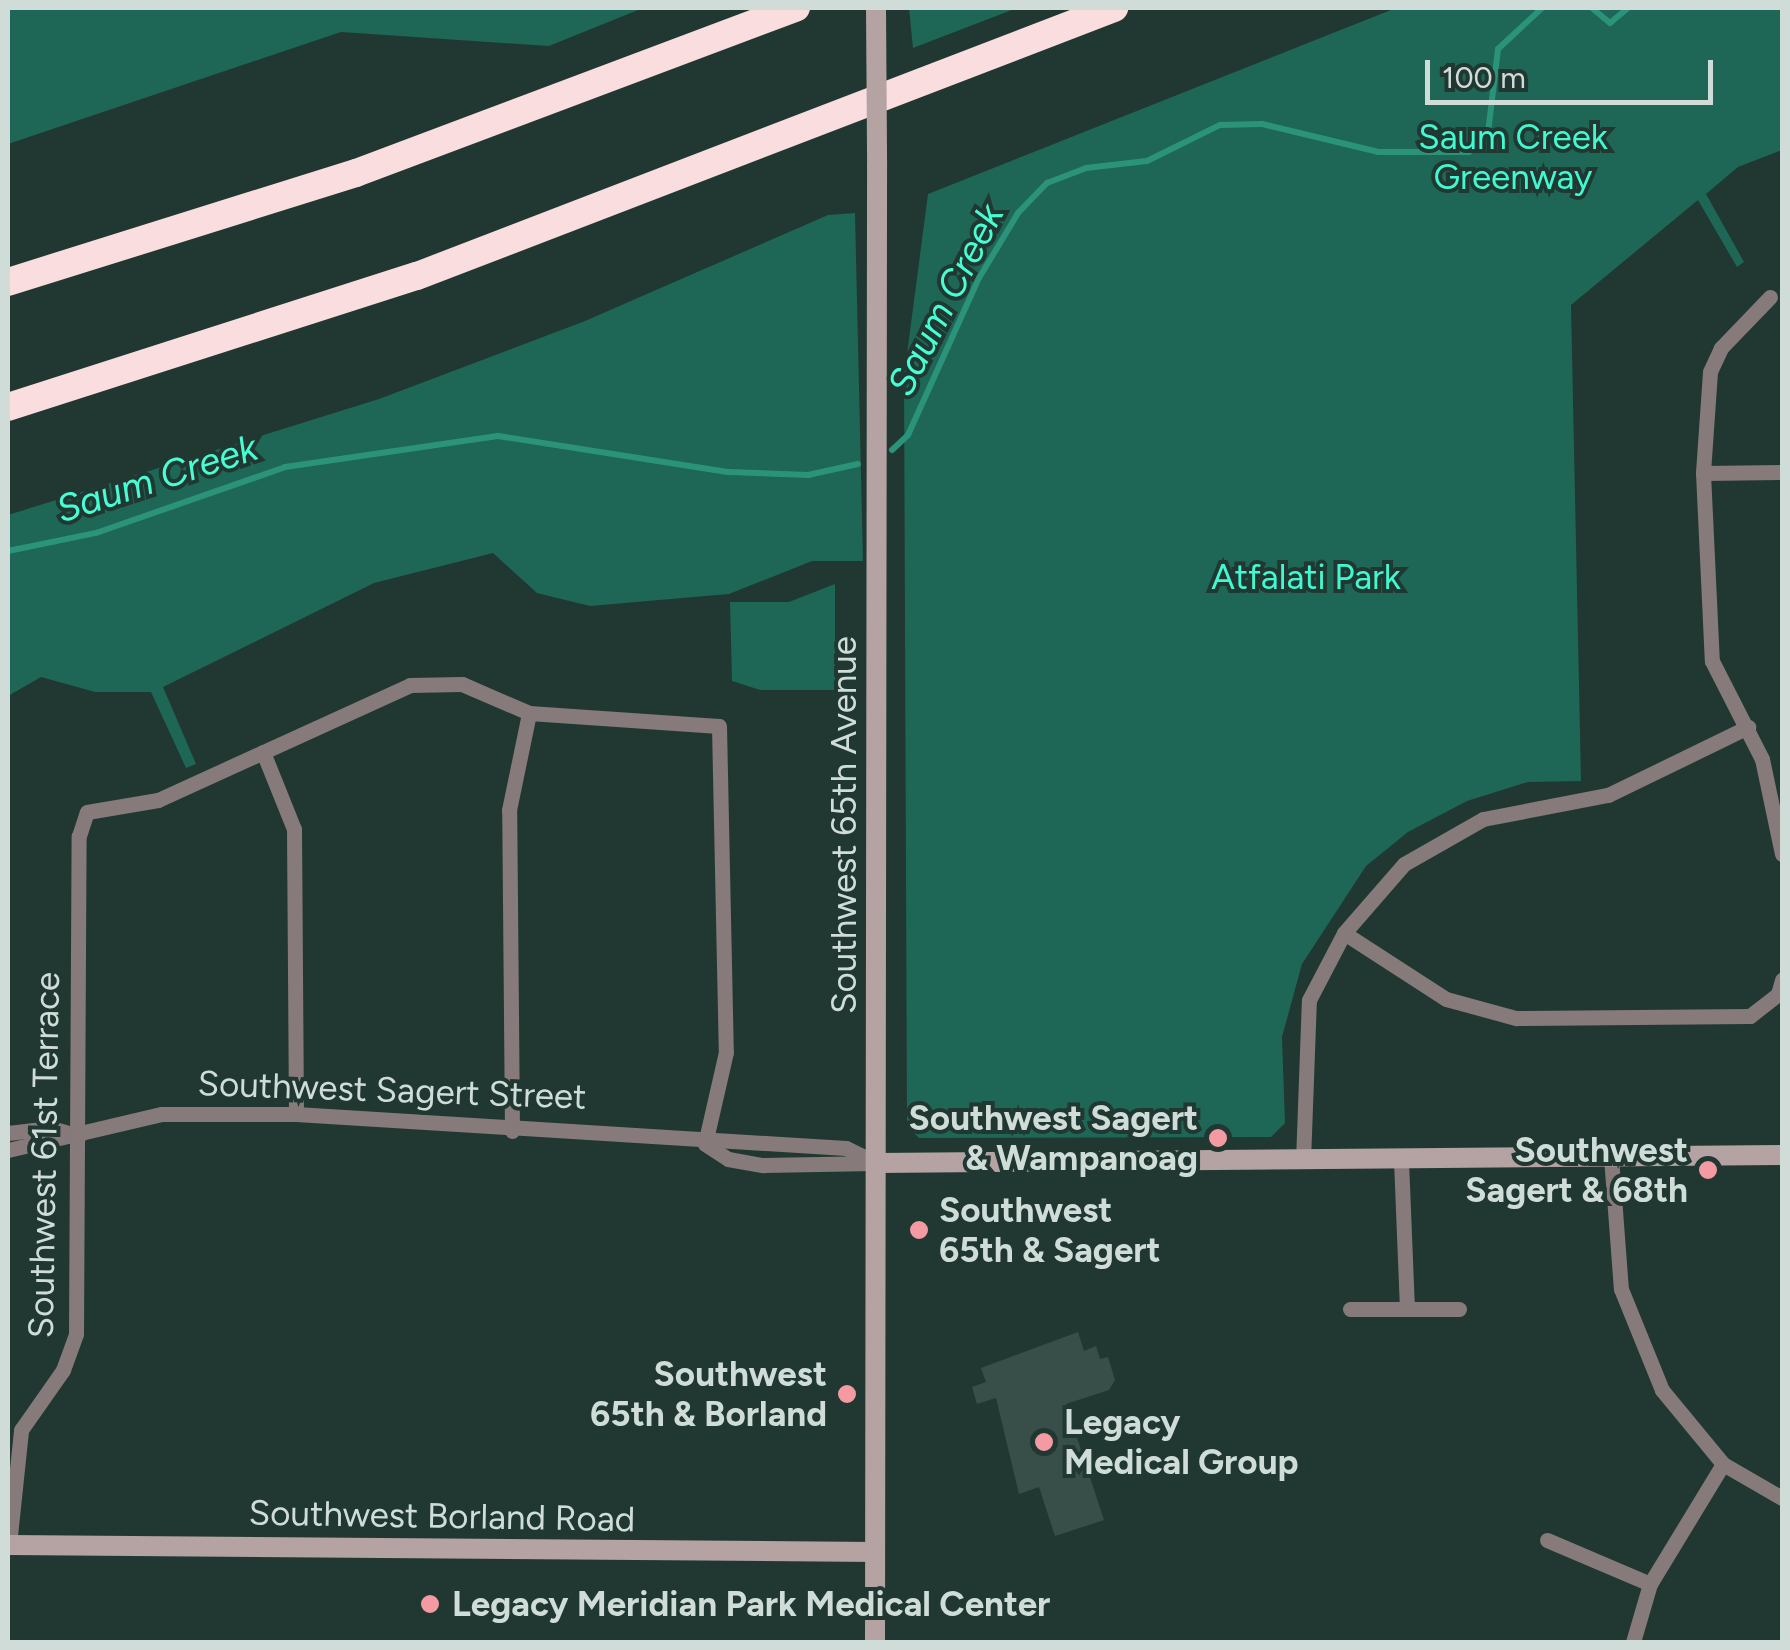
<!DOCTYPE html>
<style>
body{margin:0}
#map{position:relative;width:1790px;height:1650px;overflow:hidden;background:#203831;font-family:Figtree,sans-serif}
div>[style]{position:absolute}
.green>*{inset:0;background:#1e6655}
.stream>*{height:6px;margin:-3px;padding:0 3px;transform-origin:3px;border-radius:3px;background:#2c937b}
.building>*{inset:0;background:#374f48}
.street>*{height:15px;margin:-7.5px;padding:0 7.5px;transform-origin:7.5px;border-radius:7.5px;background:#867a7b}
.secondary>*{height:20px;margin:-10px;padding:0 10px;transform-origin:10px;border-radius:10px;background:#b5a2a3}
.highway>*{height:28px;margin:-14px;padding:0 14px;transform-origin:14px;border-radius:14px;background:#fadddf}
.secondary-bridge>*{height:20px;margin:-10px;padding:0 10px;transform-origin:10px;border-radius:10px;background:#b5a2a3}
.dots>*{width:28px;height:28px;translate:-50% -50%;box-sizing:border-box;border:5px solid #203831;border-radius:50%}
span{translate:-50% -50%;white-space:nowrap;text-align:center;line-height:1.15;-webkit-text-stroke:8px #203831;paint-order:stroke}
.park-label{font-size:35px;color:#41f9d0}
.street-label{font-size:35px;color:#cfdcd8}
.poi-label{font-size:35px;color:#cfdcd8;font-weight:700}
.right{translate:-100% -50%;text-align:right}
.left{translate:0 -50%;text-align:left}
.water-label{font-size:38px;color:#47fdd4;font-style:italic}
.frame{position:absolute;inset:0;border:10px solid #cfdcd8;pointer-events:none}
.scale{position:absolute;left:1425px;top:60px;width:288px;height:45px;box-sizing:border-box;border:5px solid #cfdcd8;border-top:0;padding-left:12px;font-size:30px;line-height:35px;white-space:nowrap;color:#cfdcd8;-webkit-text-stroke:8px #203831;paint-order:stroke}
</style>
<div id="map">
<div class="green">
<div style="clip-path:polygon(8px 8px,239px 10px,222px 8px,643px 8px,549px 46px,341px 32px,8px 144px)"></div>
<div style="clip-path:polygon(909px 8px,1017px 8px,913px 48px)"></div>
<div style="clip-path:polygon(1396px 8px,1782px 8px,1782px 150px,1738px 167px,1706px 194px,1744px 262px,1737px 267px,1698px 200px,1571px 305px,1581px 781px,1528px 782px,1467px 801px,1408px 832px,1366px 866px,1302px 964px,1282px 1037px,1285px 1123px,1271px 1137px,919px 1138px,907px 1126px,904px 377px,928px 194px)"></div>
<div style="clip-path:polygon(855px 213px,863px 561px,812px 561px,729px 594px,590px 606px,537px 593px,493px 553px,374px 583px,163px 687px,196px 764px,186px 768px,151px 692px,95px 692px,41px 677px,8px 696px,8px 515px,379px 399px,585px 321px,828px 215px)"></div>
<div style="clip-path:polygon(835px 584px,835px 690px,760px 690px,732px 681px,730px 602px,789px 602px)"></div>
</div>
<div class="stream">
<div style="left:1592px;top:8px;width:23px;rotate:40deg"></div>
<div style="left:1610px;top:23px;width:23px;rotate:-40deg"></div>
<div style="left:892px;top:450px;width:22px;rotate:-43deg"></div>
<div style="left:908px;top:435px;width:172px;rotate:-65.7deg"></div>
<div style="left:979px;top:278px;width:76px;rotate:-59deg"></div>
<div style="left:1018px;top:213px;width:42px;rotate:-46deg"></div>
<div style="left:1047px;top:183px;width:42px;rotate:-21deg"></div>
<div style="left:1086px;top:168px;width:61px;rotate:-6.5deg"></div>
<div style="left:1147px;top:161px;width:81px;rotate:-26.3deg"></div>
<div style="left:1220px;top:125px;width:42px;rotate:-1.4deg"></div>
<div style="left:1262px;top:124px;width:120px;rotate:13.5deg"></div>
<div style="left:1379px;top:152px;width:90px"></div>
<div style="left:1469px;top:152px;width:27px;rotate:-45deg"></div>
<div style="left:1488px;top:133px;width:85px;rotate:-83.2deg"></div>
<div style="left:1498px;top:49px;width:60px;rotate:-43deg"></div>
<div style="left:8px;top:551px;width:90px;rotate:-11.6deg"></div>
<div style="left:96px;top:533px;width:200px;rotate:-19.2deg"></div>
<div style="left:285px;top:467px;width:215px;rotate:-8.3deg"></div>
<div style="left:498px;top:436px;width:234px;rotate:8.9deg"></div>
<div style="left:729px;top:472px;width:79px;rotate:2.2deg"></div>
<div style="left:808px;top:475px;width:51px;rotate:-12.4deg"></div>
</div>
<div class="building">
<div style="clip-path:polygon(1078px 1332px,1084px 1351px,1096px 1346px,1100px 1359px,1108px 1357px,1115px 1380px,1109px 1390px,1066px 1404px,1104px 1520px,1055px 1536px,1039px 1487px,1019px 1494px,996px 1398px,977px 1404px,972px 1387px,986px 1382px,981px 1368px)"></div>
</div>
<div class="street">
<div style="left:1770px;top:297px;width:71px;rotate:133.9deg"></div>
<div style="left:1721px;top:348px;width:26px;rotate:115deg"></div>
<div style="left:1710px;top:372px;width:101px;rotate:94deg"></div>
<div style="left:1703px;top:473px;width:188px;rotate:87.3deg"></div>
<div style="left:1712px;top:661px;width:110px;rotate:63deg"></div>
<div style="left:1762px;top:759px;width:97px;rotate:78.1deg"></div>
<div style="left:1703px;top:473px;width:79px;rotate:-0.7deg"></div>
<div style="left:263px;top:752px;width:83px;rotate:68.1deg"></div>
<div style="left:294px;top:829px;width:285px;rotate:89.6deg"></div>
<div style="left:1344px;top:933px;width:121px;rotate:32.9deg"></div>
<div style="left:1446px;top:999px;width:73px;rotate:15.2deg"></div>
<div style="left:1516px;top:1018px;width:234px;rotate:-0.5deg"></div>
<div style="left:1750px;top:1016px;width:36px;rotate:-38deg"></div>
<div style="left:1778px;top:994px;width:15px;rotate:-74deg"></div>
<div style="left:512px;top:1131px;width:321px;rotate:-90.5deg"></div>
<div style="left:509px;top:810px;width:99px;rotate:-78.3deg"></div>
<div style="left:8px;top:1133px;width:43px;rotate:-6.6deg"></div>
<div style="left:51px;top:1128px;width:29px;rotate:16deg"></div>
<div style="left:705px;top:1144px;width:27px;rotate:33deg"></div>
<div style="left:728px;top:1159px;width:36px;rotate:10deg"></div>
<div style="left:763px;top:1165px;width:113px;rotate:-1deg"></div>
<div style="left:8px;top:1150px;width:158px;rotate:-13.2deg"></div>
<div style="left:162px;top:1114px;width:134px"></div>
<div style="left:296px;top:1114px;width:551px;rotate:3.54deg"></div>
<div style="left:846px;top:1148px;width:34px;rotate:26deg"></div>
<div style="left:1611px;top:1157px;width:132px;rotate:85.7deg"></div>
<div style="left:1621px;top:1289px;width:109px;rotate:67.9deg"></div>
<div style="left:1662px;top:1390px;width:96px;rotate:50.5deg"></div>
<div style="left:1723px;top:1464px;width:68px;rotate:30deg"></div>
<div style="left:1401px;top:1160px;width:148px;rotate:87.7deg"></div>
<div style="left:1303px;top:1161px;width:161px;rotate:-87.9deg"></div>
<div style="left:1309px;top:1000px;width:76px;rotate:-62.4deg"></div>
<div style="left:1344px;top:933px;width:91px;rotate:-49deg"></div>
<div style="left:1404px;top:864px;width:91px;rotate:-29.7deg"></div>
<div style="left:1483px;top:819px;width:127px;rotate:-10.9deg"></div>
<div style="left:1608px;top:795px;width:156px;rotate:-25.9deg"></div>
<div style="left:1350px;top:1309px;width:109px"></div>
<div style="left:1547px;top:1540px;width:112px;rotate:23.1deg"></div>
<div style="left:9px;top:1545px;width:116px;rotate:-84deg"></div>
<div style="left:21px;top:1430px;width:73px;rotate:-55deg"></div>
<div style="left:63px;top:1370px;width:38px;rotate:-70deg"></div>
<div style="left:76px;top:1334px;width:498px;rotate:-89.7deg"></div>
<div style="left:79px;top:836px;width:25px;rotate:-72deg"></div>
<div style="left:87px;top:812px;width:72px;rotate:-9.6deg"></div>
<div style="left:158px;top:800px;width:277px;rotate:-24.5deg"></div>
<div style="left:410px;top:685px;width:52px;rotate:-1.1deg"></div>
<div style="left:462px;top:684px;width:73px;rotate:23.4deg"></div>
<div style="left:529px;top:713px;width:190px;rotate:3.9deg"></div>
<div style="left:719px;top:726px;width:326px;rotate:88.8deg"></div>
<div style="left:726px;top:1052px;width:94px;rotate:102.9deg"></div>
<div style="left:1633px;top:1642px;width:60px;rotate:-73.7deg"></div>
<div style="left:1650px;top:1584px;width:140px;rotate:-58.7deg"></div>
</div>
<div class="secondary">
<div style="left:877px;top:1163px;width:905px;rotate:-0.51deg"></div>
<div style="left:8px;top:1545px;width:867px;rotate:0.46deg"></div>
<div style="left:875px;top:1642px;width:1475px;rotate:-89.92deg"></div>
</div>
<div class="highway">
<div style="left:8px;top:282px;width:365px;rotate:-17.4deg"></div>
<div style="left:356px;top:173px;width:470px;rotate:-20.6deg"></div>
<div style="left:8px;top:407px;width:429px;rotate:-17.8deg"></div>
<div style="left:417px;top:276px;width:747px;rotate:-21.03deg"></div>
</div>
<div class="secondary-bridge">
<div style="left:876px;top:8px;width:159px;rotate:89.6deg"></div>
</div>
<div class="dots">
<div style="left:1218px;top:1138px;background:#f49aa3"></div>
<div style="left:1708px;top:1170px;background:#f49aa3"></div>
<div style="left:919px;top:1230px;background:#f49aa3"></div>
<div style="left:847px;top:1394px;background:#f49aa3"></div>
<div style="left:1044px;top:1442px;background:#f49aa3"></div>
<div style="left:430px;top:1604px;background:#f49aa3"></div>
</div>
<div class="park-label">
<span style="left:1513px;top:157px">Saum Creek<br>Greenway</span>
<span style="left:1306px;top:577px">Atfalati Park</span>
</div>
<div class="street-label">
<span style="left:844px;top:825px;rotate:-90deg">Southwest 65th Avenue</span>
<span style="left:392px;top:1090px;rotate:2deg">Southwest Sagert Street</span>
<span style="left:44px;top:1155px;rotate:-89deg">Southwest 61st Terrace</span>
<span style="left:442px;top:1516px;rotate:1deg">Southwest Borland Road</span>
</div>
<div class="poi-label">
<span class="right" style="left:1198px;top:1138px">Southwest Sagert<br>&amp; Wampanoag</span>
<span class="right" style="left:1688px;top:1170px">Southwest<br>Sagert &amp; 68th</span>
<span class="left" style="left:939px;top:1230px">Southwest<br>65th &amp; Sagert</span>
<span class="right" style="left:827px;top:1394px">Southwest<br>65th &amp; Borland</span>
<span class="left" style="left:1064px;top:1442px">Legacy<br>Medical Group</span>
<span class="left" style="left:452px;top:1604px">Legacy Meridian Park Medical Center</span>
</div>
<div class="water-label">
<span style="left:946px;top:300px;rotate:-63deg">Saum Creek</span>
<span style="left:157px;top:479px;rotate:-18deg">Saum Creek</span>
</div>
<div class="frame"></div>
<div class="scale">100 m</div>
</div>
